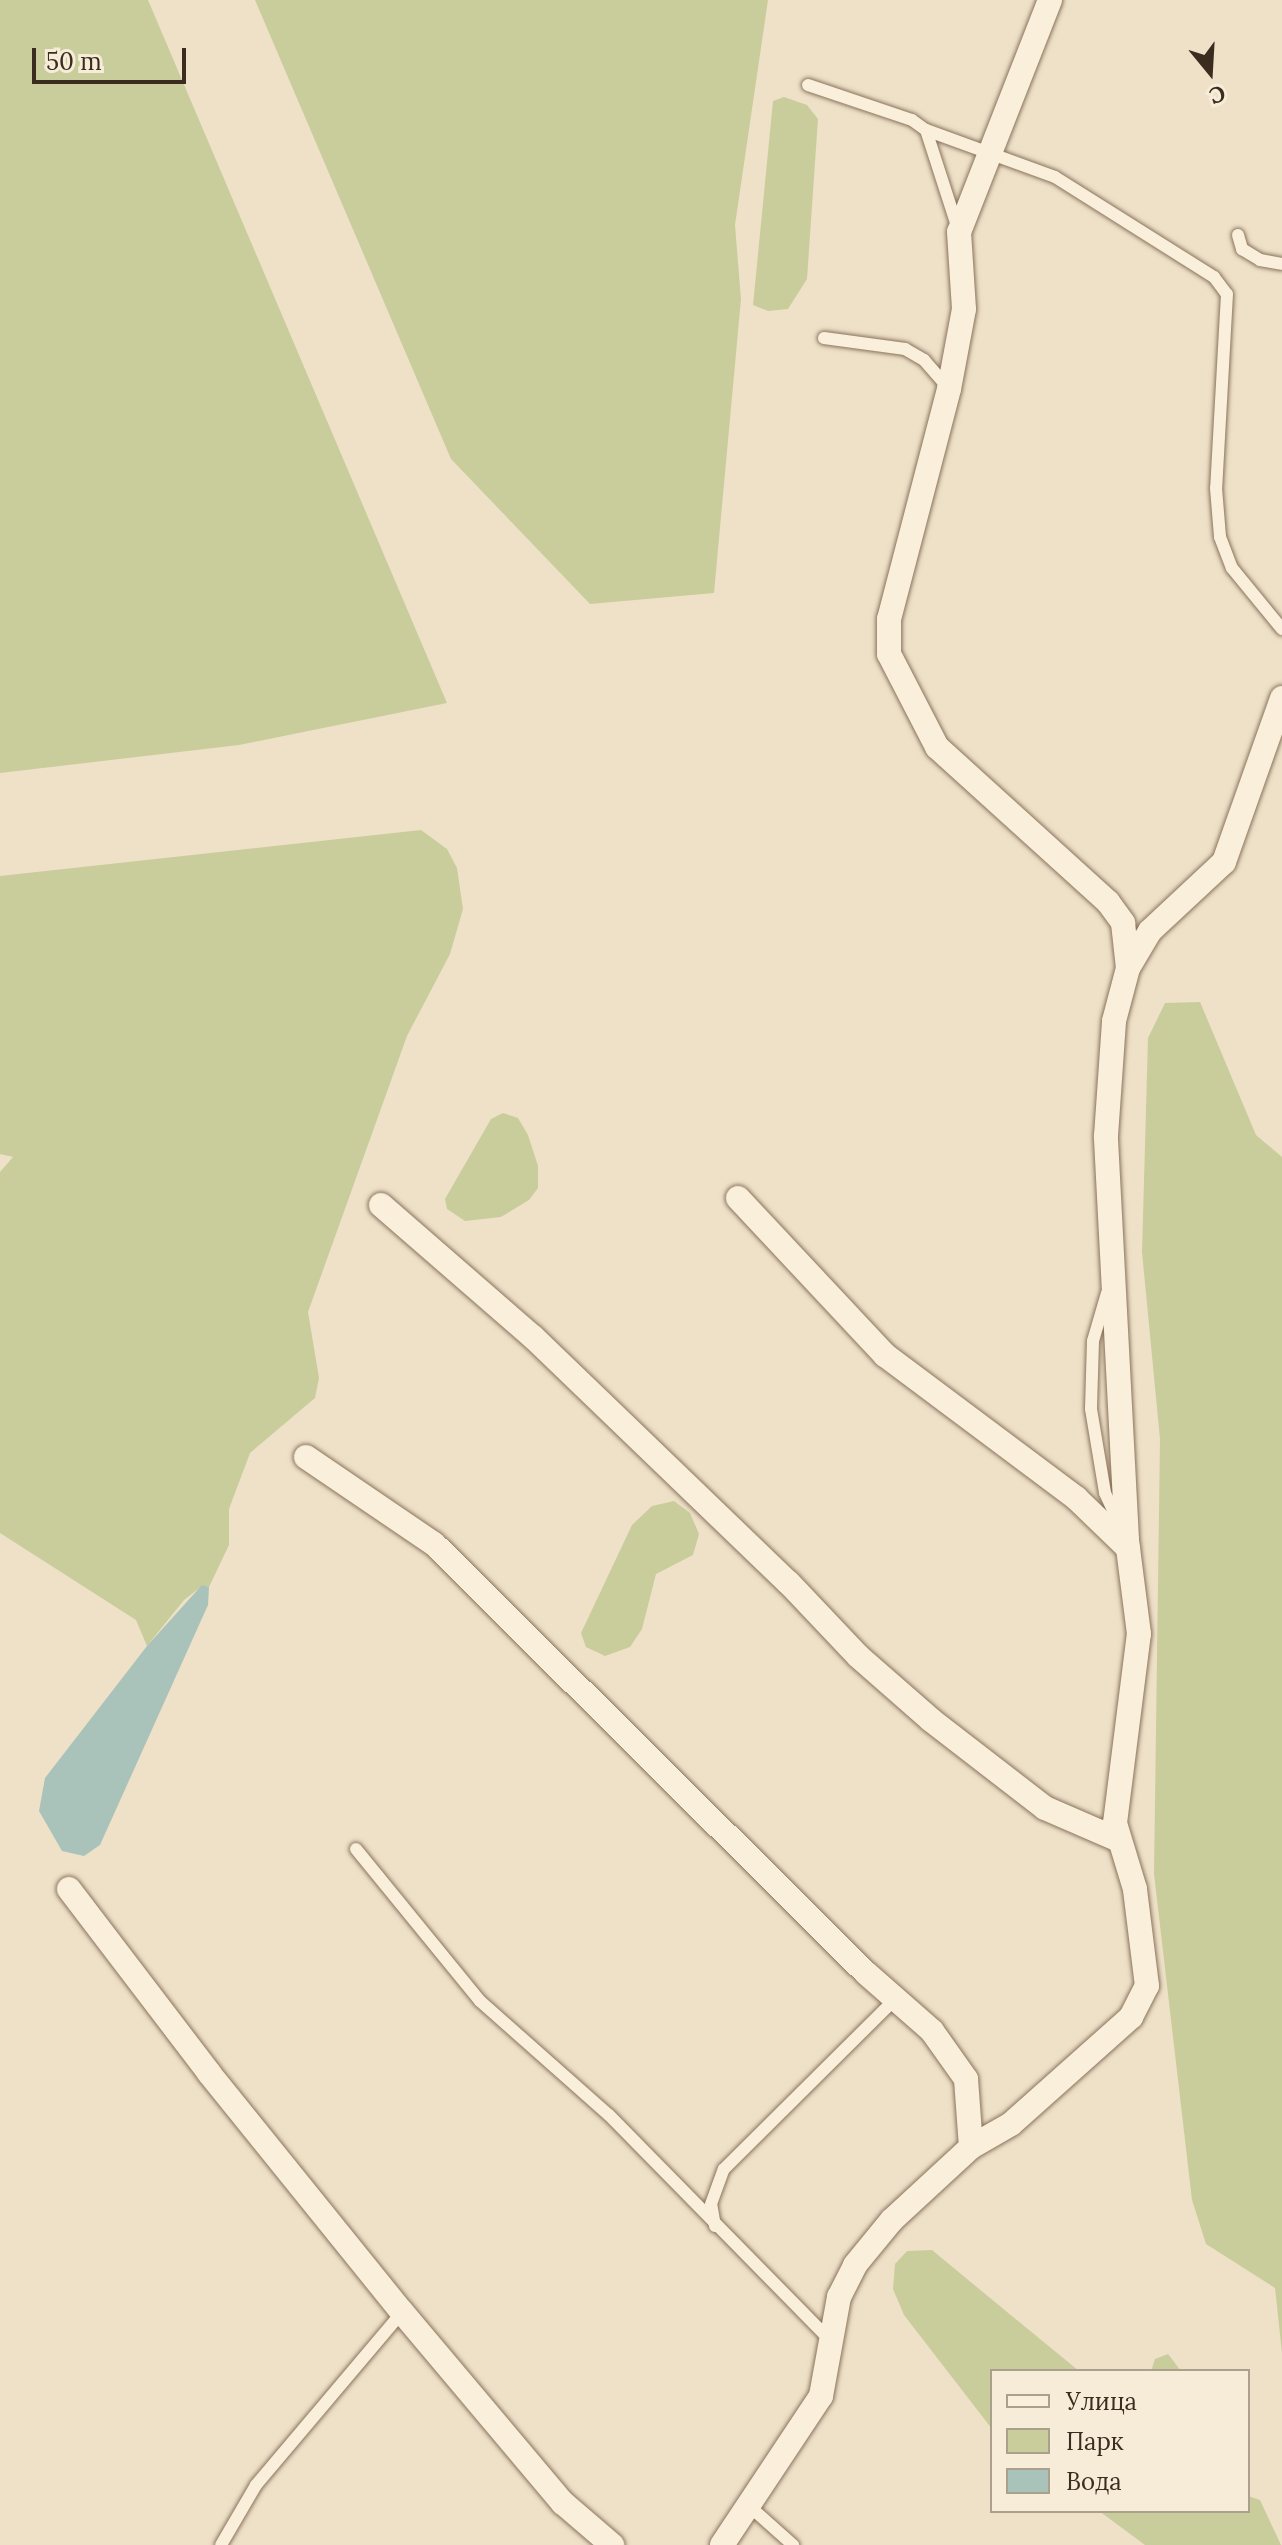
<!DOCTYPE html>
<meta charset="utf-8">
<style>
body{margin:0}
#map{position:relative;width:1282px;height:2545px;overflow:hidden;background:#eee1c8;font-family:Lora,serif}
div>[style]{position:absolute}
.green>*{inset:0;background:#c9cd9c}
.water>*{inset:0;background:#a9c2ba}
.roads{filter:drop-shadow(0 0 2px #8a735d) drop-shadow(0 0 2px #8a735d)}
.lane>*{height:12px;margin:-6px;padding:0 6px;transform-origin:6px;border-radius:6px;background:#f9efdb}
.street>*{height:24px;margin:-12px;padding:0 12px;transform-origin:12px;border-radius:12px;background:#f9efdb}
span{translate:-50% -50%;white-space:nowrap;text-align:center;line-height:1.15;-webkit-text-stroke:7px #f6ecd8;paint-order:stroke}
.legend{position:absolute;left:990px;top:2369px;width:260px;height:144px;box-sizing:border-box;background:#f6ecd8;border:2px solid #ab9f8e;margin:0;padding:10px 14px;list-style:none;font-size:24px;color:#3b2c20}
.legend li{display:flex;align-items:center;gap:16px;height:40px}
.legend b{width:40px;border:2px solid #ab9f8e}
.north{position:absolute;left:1170px;top:32px;width:80px;height:80px;-webkit-text-stroke:6px #f6ecd8;paint-order:stroke;rotate:162deg;font-size:22px;font-weight:700;line-height:32px;text-align:center;color:#3b2c20}
.north::after{content:'';display:block;margin:auto;width:28px;height:36px;background:#3b2c20;clip-path:polygon(50% 0,100% 100%,50% 72%,0 100%)}
.scale{position:absolute;left:32px;top:48px;width:154px;height:36px;box-sizing:border-box;border:4px solid #3b2c20;border-top:0;padding-left:10px;font-size:24px;line-height:28px;white-space:nowrap;color:#3b2c20;-webkit-text-stroke:6px #f6ecd8;paint-order:stroke}
</style>
<div id="map">
<div class="green">
<div style="clip-path:polygon(0 0,148px 0,447px 703px,239px 745px,0 773px)"></div>
<div style="clip-path:polygon(255px 0,768px 0,735px 225px,741px 299px,714px 593px,590px 604px,451px 459px)"></div>
<div style="clip-path:polygon(784px 97px,807px 105px,818px 119px,807px 279px,788px 309px,768px 311px,753px 305px,754px 295px,773px 101px)"></div>
<div style="clip-path:polygon(421px 830px,447px 849px,457px 868px,463px 909px,450px 954px,407px 1036px,308px 1312px,319px 1378px,315px 1398px,250px 1453px,229px 1509px,229px 1545px,209px 1587px,202px 1586px,184px 1600px,147px 1646px,136px 1620px,0 1533px,0 1172px,13px 1157px,0 1154px,0 876px)"></div>
<div style="clip-path:polygon(1200px 1002px,1256px 1135px,1282px 1157px,1282px 2353px,1275px 2288px,1206px 2244px,1192px 2200px,1154px 1874px,1160px 1439px,1142px 1252px,1148px 1038px,1165px 1003px)"></div>
<div style="clip-path:polygon(503px 1113px,518px 1118px,528px 1135px,538px 1166px,538px 1188px,529px 1200px,501px 1217px,465px 1221px,447px 1209px,445px 1199px,491px 1119px)"></div>
<div style="clip-path:polygon(674px 1501px,690px 1513px,699px 1534px,693px 1555px,656px 1574px,642px 1629px,630px 1647px,605px 1656px,586px 1647px,581px 1633px,632px 1525px,652px 1506px)"></div>
<div style="clip-path:polygon(932px 2250px,967px 2279px,1079px 2371px,992px 2371px,992px 2429px,904px 2315px,893px 2289px,895px 2264px,907px 2251px)"></div>
<div style="clip-path:polygon(1168px 2354px,1181px 2371px,1151px 2371px,1155px 2359px)"></div>
<div style="clip-path:polygon(1248px 2496px,1260px 2500px,1281px 2545px,1145px 2545px,1099px 2511px,1248px 2511px)"></div>
</div>
<div class="water">
<div style="clip-path:polygon(202px 1585px,209px 1587px,208px 1605px,100px 1845px,84px 1856px,62px 1851px,39px 1811px,45px 1778px,147px 1646px)"></div>
</div>
<div class="roads">
<div class="lane">
<div style="left:808px;top:85px;width:110px;rotate:18.6deg"></div>
<div style="left:912px;top:120px;width:17px;rotate:36deg"></div>
<div style="left:926px;top:130px;width:104px;rotate:72.1deg"></div>
<div style="left:926px;top:130px;width:137px;rotate:20deg"></div>
<div style="left:1055px;top:177px;width:188px;rotate:32.2deg"></div>
<div style="left:1214px;top:277px;width:21px;rotate:53deg"></div>
<div style="left:1227px;top:294px;width:194px;rotate:93.2deg"></div>
<div style="left:1216px;top:488px;width:49px;rotate:85.3deg"></div>
<div style="left:1220px;top:537px;width:33px;rotate:69deg"></div>
<div style="left:1232px;top:568px;width:79px;rotate:50.7deg"></div>
<div style="left:1238px;top:235px;width:15px;rotate:74deg"></div>
<div style="left:1242px;top:249px;width:21px;rotate:31deg"></div>
<div style="left:1260px;top:260px;width:22px;rotate:10deg"></div>
<div style="left:824px;top:338px;width:82px;rotate:7.7deg"></div>
<div style="left:905px;top:349px;width:22px;rotate:30deg"></div>
<div style="left:924px;top:360px;width:38px;rotate:49deg"></div>
<div style="left:1107px;top:1293px;width:50px;rotate:106.3deg"></div>
<div style="left:1093px;top:1341px;width:68px;rotate:91.7deg"></div>
<div style="left:1091px;top:1409px;width:85px;rotate:80.5deg"></div>
<div style="left:1105px;top:1493px;width:35px;rotate:65deg"></div>
<div style="left:356px;top:1849px;width:196px;rotate:50.8deg"></div>
<div style="left:480px;top:2001px;width:172px;rotate:41.5deg"></div>
<div style="left:609px;top:2115px;width:315px;rotate:45.5deg"></div>
<div style="left:715px;top:2226px;width:22px;rotate:-100deg"></div>
<div style="left:711px;top:2204px;width:37px;rotate:-70deg"></div>
<div style="left:724px;top:2169px;width:241px;rotate:-44.8deg"></div>
<div style="left:747px;top:2504px;width:62px;rotate:41.7deg"></div>
<div style="left:221px;top:2545px;width:69px;rotate:-59.7deg"></div>
<div style="left:256px;top:2485px;width:226px;rotate:-49.8deg"></div>
</div>
<div class="street">
<div style="left:1050px;top:0;width:249px;rotate:111.4deg"></div>
<div style="left:959px;top:232px;width:77px;rotate:86.3deg"></div>
<div style="left:964px;top:309px;width:81px;rotate:100.6deg"></div>
<div style="left:949px;top:389px;width:238px;rotate:104.6deg"></div>
<div style="left:889px;top:619px;width:35px;rotate:90deg"></div>
<div style="left:889px;top:654px;width:105px;rotate:62.7deg"></div>
<div style="left:937px;top:747px;width:231px;rotate:42.2deg"></div>
<div style="left:1108px;top:902px;width:26px;rotate:54deg"></div>
<div style="left:1123px;top:923px;width:45px;rotate:83.7deg"></div>
<div style="left:738px;top:1198px;width:215px;rotate:46.9deg"></div>
<div style="left:885px;top:1355px;width:239px;rotate:36.8deg"></div>
<div style="left:1076px;top:1498px;width:72px;rotate:43.9deg"></div>
<div style="left:381px;top:1205px;width:201px;rotate:41deg"></div>
<div style="left:533px;top:1337px;width:354px;rotate:43.9deg"></div>
<div style="left:788px;top:1582px;width:102px;rotate:46.6deg"></div>
<div style="left:858px;top:1656px;width:97px;rotate:41.2deg"></div>
<div style="left:931px;top:1720px;width:144px;rotate:37.7deg"></div>
<div style="left:1045px;top:1808px;width:81px;rotate:23.4deg"></div>
<div style="left:306px;top:1457px;width:155px;rotate:34.2deg"></div>
<div style="left:434px;top:1544px;width:609px;rotate:44.8deg"></div>
<div style="left:866px;top:1973px;width:88px;rotate:41.3deg"></div>
<div style="left:932px;top:2031px;width:59px;rotate:54.7deg"></div>
<div style="left:966px;top:2079px;width:68px;rotate:85.8deg"></div>
<div style="left:69px;top:1889px;width:231px;rotate:52.7deg"></div>
<div style="left:209px;top:2073px;width:307px;rotate:51.1deg"></div>
<div style="left:402px;top:2312px;width:250px;rotate:49.9deg"></div>
<div style="left:563px;top:2503px;width:65px;rotate:40.6deg"></div>
<div style="left:722px;top:2545px;width:179px;rotate:-56.4deg"></div>
<div style="left:821px;top:2396px;width:101px;rotate:-79.7deg"></div>
<div style="left:839px;top:2297px;width:36px;rotate:-63deg"></div>
<div style="left:855px;top:2265px;width:58px;rotate:-50.6deg"></div>
<div style="left:892px;top:2220px;width:108px;rotate:-42.7deg"></div>
<div style="left:971px;top:2147px;width:46px;rotate:-29.9deg"></div>
<div style="left:1011px;top:2124px;width:161px;rotate:-41.7deg"></div>
<div style="left:1131px;top:2017px;width:35px;rotate:-63deg"></div>
<div style="left:1147px;top:1986px;width:98px;rotate:-97.1deg"></div>
<div style="left:1135px;top:1889px;width:69px;rotate:-106.9deg"></div>
<div style="left:1115px;top:1823px;width:191px;rotate:-82.8deg"></div>
<div style="left:1139px;top:1634px;width:95px;rotate:-97.3deg"></div>
<div style="left:1127px;top:1540px;width:405px;rotate:-93deg"></div>
<div style="left:1106px;top:1136px;width:115px;rotate:-86deg"></div>
<div style="left:1114px;top:1021px;width:55px;rotate:-75.2deg"></div>
<div style="left:1128px;top:968px;width:43px;rotate:-59.3deg"></div>
<div style="left:1150px;top:931px;width:101px;rotate:-43deg"></div>
<div style="left:1224px;top:862px;width:174px;rotate:-70.5deg"></div>
</div>
</div>
<ul class="legend">
<li><b style="height:10px;background:#f9efdb"></b>Улица</li>
<li><b style="height:22px;background:#c9cd9c"></b>Парк</li>
<li><b style="height:22px;background:#a9c2ba"></b>Вода</li>
</ul>
<div class="north">С</div>
<div class="scale">50 m</div>
</div>
